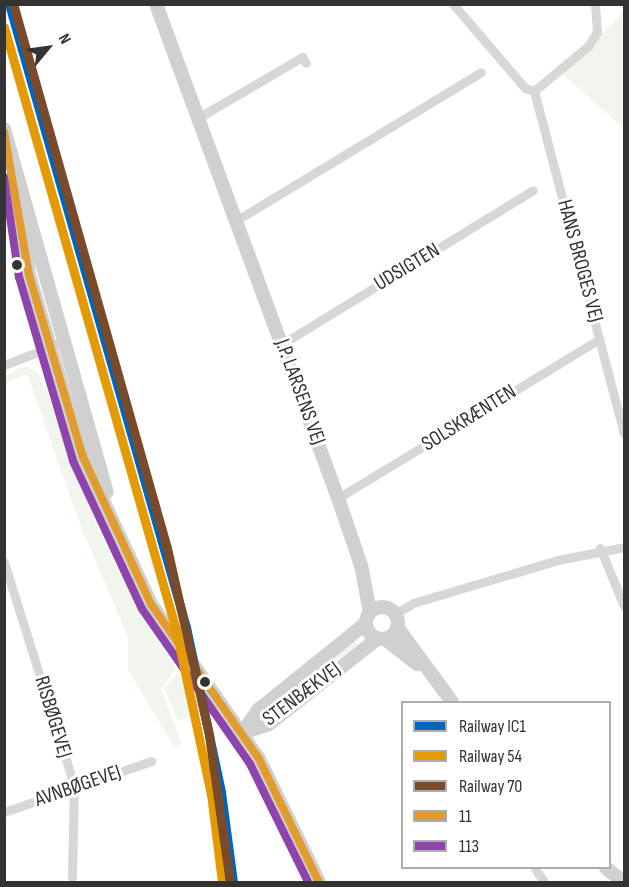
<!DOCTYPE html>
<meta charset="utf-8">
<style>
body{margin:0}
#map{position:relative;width:629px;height:887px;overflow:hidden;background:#fff;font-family:"Sofia Sans Condensed",sans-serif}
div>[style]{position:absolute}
.green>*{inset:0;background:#f1f5ed}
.street>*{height:9px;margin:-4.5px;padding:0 4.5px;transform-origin:4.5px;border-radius:4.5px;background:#d7d7d7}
.secondary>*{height:14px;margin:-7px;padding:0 7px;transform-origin:7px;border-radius:7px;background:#d0d0d0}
.secondary>.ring{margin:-7px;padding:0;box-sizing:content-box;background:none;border:14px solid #d0d0d0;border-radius:50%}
.bus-1>*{height:8px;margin:-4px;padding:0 4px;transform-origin:4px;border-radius:4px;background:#e09c2e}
.bus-2>*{height:8px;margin:-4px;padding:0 4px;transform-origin:4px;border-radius:4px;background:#8e44ad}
.rail-1>*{height:9px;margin:-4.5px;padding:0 4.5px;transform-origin:4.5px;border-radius:4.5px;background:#0065bd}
.rail-2>*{height:9px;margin:-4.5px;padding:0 4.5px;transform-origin:4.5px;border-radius:4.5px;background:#e39a05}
.rail-3>*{height:9px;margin:-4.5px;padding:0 4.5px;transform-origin:4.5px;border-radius:4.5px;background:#7a4b2a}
.dots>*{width:16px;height:16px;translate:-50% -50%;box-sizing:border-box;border:3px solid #fff;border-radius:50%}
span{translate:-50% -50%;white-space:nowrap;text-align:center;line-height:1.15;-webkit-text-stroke:6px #fff;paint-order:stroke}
.street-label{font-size:21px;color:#333}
.frame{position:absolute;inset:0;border:6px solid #333;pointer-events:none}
.legend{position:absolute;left:401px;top:701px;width:210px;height:168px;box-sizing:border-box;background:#fff;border:2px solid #adadad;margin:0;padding:8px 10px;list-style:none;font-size:18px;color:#333}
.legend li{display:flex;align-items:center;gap:12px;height:30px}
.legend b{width:30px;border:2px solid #adadad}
.north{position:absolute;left:18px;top:18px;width:60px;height:60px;-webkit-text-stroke:4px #fff;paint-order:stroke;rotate:61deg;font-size:16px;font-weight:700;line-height:24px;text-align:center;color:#333}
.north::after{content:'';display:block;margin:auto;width:21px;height:27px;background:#333;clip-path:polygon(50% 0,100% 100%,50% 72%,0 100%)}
</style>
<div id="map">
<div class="green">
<div style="clip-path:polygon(624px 11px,624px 129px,563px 74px)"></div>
<div style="clip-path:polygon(25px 366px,39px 373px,98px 529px,142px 617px,176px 668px,161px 689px,182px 744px,174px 747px,128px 670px,128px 637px,81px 527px,27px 374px,5px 383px,5px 376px)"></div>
<div style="clip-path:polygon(354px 640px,358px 645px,319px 671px,319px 668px)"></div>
<div style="clip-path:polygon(178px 673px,198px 701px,200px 714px,178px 720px,164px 688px)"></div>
</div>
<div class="street">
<div style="left:453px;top:4px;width:111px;rotate:49.4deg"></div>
<div style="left:525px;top:88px;width:9px;rotate:18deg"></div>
<div style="left:534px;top:91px;width:70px;rotate:-39.8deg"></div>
<div style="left:588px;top:46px;width:17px;rotate:-57deg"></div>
<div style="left:597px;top:32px;width:28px;rotate:-94deg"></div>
<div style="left:534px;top:91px;width:354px;rotate:75.3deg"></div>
<div style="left:198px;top:118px;width:121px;rotate:-30.4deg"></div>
<div style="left:302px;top:57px;width:7px;rotate:56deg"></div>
<div style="left:237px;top:220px;width:285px;rotate:-31.2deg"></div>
<div style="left:282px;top:344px;width:294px;rotate:-31.5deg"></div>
<div style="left:4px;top:365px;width:66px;rotate:-21.2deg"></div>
<div style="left:338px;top:498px;width:306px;rotate:-31.3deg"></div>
<div style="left:600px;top:548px;width:63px;rotate:67.5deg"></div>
<div style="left:4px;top:562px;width:235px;rotate:72.6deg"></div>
<div style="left:74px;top:786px;width:91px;rotate:91.3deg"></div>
<div style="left:395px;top:614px;width:21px;rotate:-31deg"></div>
<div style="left:413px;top:603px;width:151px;rotate:-16.5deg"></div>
<div style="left:558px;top:560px;width:67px;rotate:-11.1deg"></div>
<div style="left:4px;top:812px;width:156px;rotate:-19.1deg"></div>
<div style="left:535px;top:868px;width:17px;rotate:57deg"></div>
</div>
<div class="secondary">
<div style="left:156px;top:4px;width:526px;rotate:69.78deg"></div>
<div style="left:338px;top:498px;width:71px;rotate:71.1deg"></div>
<div style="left:361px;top:565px;width:48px;rotate:79.2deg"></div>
<div style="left:4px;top:129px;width:377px;rotate:74.2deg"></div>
<div style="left:14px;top:169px;width:107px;rotate:81.9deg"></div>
<div style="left:29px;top:275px;width:190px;rotate:73.5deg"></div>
<div style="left:83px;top:457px;width:162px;rotate:65.2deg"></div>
<div style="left:151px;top:604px;width:189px;rotate:55.1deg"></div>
<div style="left:259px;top:759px;width:137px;rotate:64deg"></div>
<div class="ring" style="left:366px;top:607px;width:18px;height:18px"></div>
<div style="left:397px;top:627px;width:93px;rotate:53.7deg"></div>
<div style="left:385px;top:639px;width:41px;rotate:38deg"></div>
<div style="left:242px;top:733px;width:28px;rotate:-18deg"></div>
<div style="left:269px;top:724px;width:137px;rotate:-38.2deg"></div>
<div style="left:242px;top:733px;width:28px;rotate:-55deg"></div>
<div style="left:258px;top:710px;width:137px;rotate:-38.8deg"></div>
<div style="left:606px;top:868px;width:23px;rotate:38deg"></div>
</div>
<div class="bus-1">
<div style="left:4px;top:132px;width:145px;rotate:80.1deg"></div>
<div style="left:29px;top:275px;width:190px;rotate:73.5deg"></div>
<div style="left:83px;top:457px;width:162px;rotate:65.2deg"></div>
<div style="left:151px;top:604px;width:189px;rotate:55.1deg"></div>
<div style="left:259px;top:759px;width:137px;rotate:64deg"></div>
</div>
<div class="bus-2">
<div style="left:4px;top:177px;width:101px;rotate:81.5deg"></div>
<div style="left:19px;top:277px;width:192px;rotate:73.6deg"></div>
<div style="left:73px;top:461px;width:163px;rotate:65deg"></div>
<div style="left:142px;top:609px;width:189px;rotate:55.1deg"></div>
<div style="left:250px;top:764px;width:131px;rotate:63.8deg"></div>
</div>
<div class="rail-1">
<div style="left:9px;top:4px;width:648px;rotate:74.14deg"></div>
<div style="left:186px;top:627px;width:169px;rotate:78deg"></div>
<div style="left:221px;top:792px;width:91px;rotate:82.4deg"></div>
</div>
<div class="rail-2">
<div style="left:4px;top:27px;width:627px;rotate:74.08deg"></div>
<div style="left:176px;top:630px;width:168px;rotate:78deg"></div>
<div style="left:211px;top:794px;width:89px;rotate:82.9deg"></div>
</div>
<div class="rail-3">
<div style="left:14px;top:7px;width:562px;rotate:74.21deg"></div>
<div style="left:167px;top:548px;width:192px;rotate:77.3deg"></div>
<div style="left:209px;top:735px;width:148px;rotate:81.9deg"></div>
</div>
<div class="dots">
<div style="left:17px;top:265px;background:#333"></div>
<div style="left:205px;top:682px;background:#333"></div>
</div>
<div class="street-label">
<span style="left:580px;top:261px;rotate:75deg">HANS BROGES VEJ</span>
<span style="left:407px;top:267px;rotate:-31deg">UDSIGTEN</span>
<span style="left:300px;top:392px;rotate:70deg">J.P. LARSENS VEJ</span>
<span style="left:469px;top:418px;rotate:-32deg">SOLSKRÆNTEN</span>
<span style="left:302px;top:694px;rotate:-37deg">STENBÆKVEJ</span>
<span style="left:53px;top:717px;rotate:73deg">RISBØGEVEJ</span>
<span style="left:78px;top:786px;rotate:-19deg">AVNBØGEVEJ</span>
</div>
<div class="frame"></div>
<ul class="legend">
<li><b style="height:8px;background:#0065bd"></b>Railway IC1</li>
<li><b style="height:8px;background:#e39a05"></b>Railway 54</li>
<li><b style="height:8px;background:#7a4b2a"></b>Railway 70</li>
<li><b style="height:8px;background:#e09c2e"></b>11</li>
<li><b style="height:8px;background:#8e44ad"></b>113</li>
</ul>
<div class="north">N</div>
</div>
